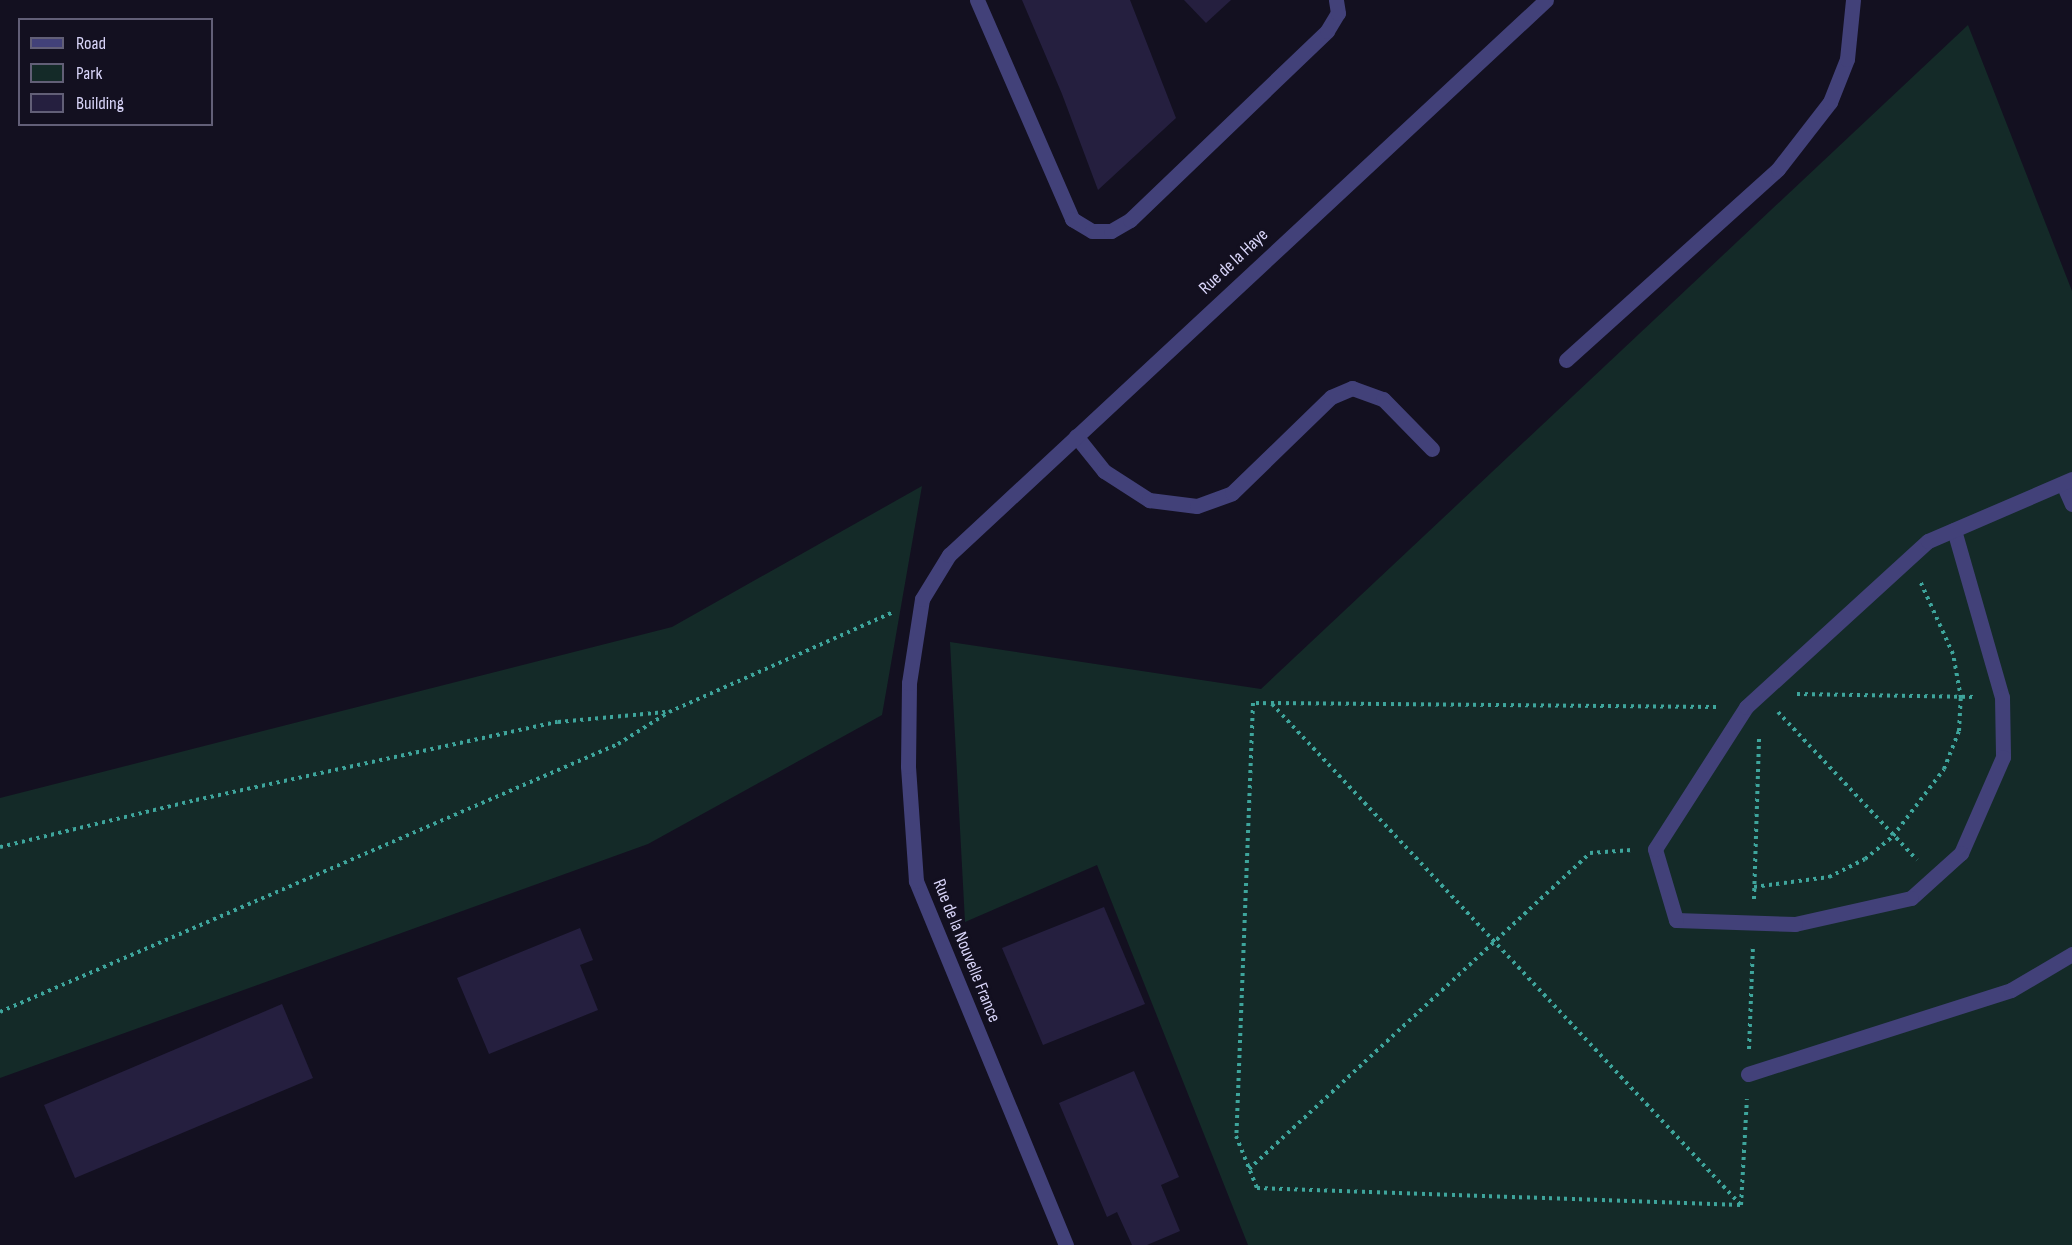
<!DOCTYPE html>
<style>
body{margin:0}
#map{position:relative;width:2072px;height:1245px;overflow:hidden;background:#131020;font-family:"Sofia Sans Condensed",sans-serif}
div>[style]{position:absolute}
.green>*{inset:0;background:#142a28}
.building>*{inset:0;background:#251f3f}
.path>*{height:4px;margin-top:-2px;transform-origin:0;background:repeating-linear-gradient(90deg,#3ea59c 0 3px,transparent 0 7.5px)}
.service>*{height:15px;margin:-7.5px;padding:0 7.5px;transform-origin:7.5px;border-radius:7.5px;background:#424179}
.minor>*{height:15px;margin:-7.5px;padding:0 7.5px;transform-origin:7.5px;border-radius:7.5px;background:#424179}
span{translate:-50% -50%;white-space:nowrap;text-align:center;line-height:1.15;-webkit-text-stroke:6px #131020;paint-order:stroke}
.street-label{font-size:18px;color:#d9d5f9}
.legend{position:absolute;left:18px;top:18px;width:195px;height:108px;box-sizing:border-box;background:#131020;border:2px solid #625f77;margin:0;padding:8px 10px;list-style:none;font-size:18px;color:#d9d5f9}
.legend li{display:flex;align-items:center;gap:12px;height:30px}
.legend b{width:30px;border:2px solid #625f77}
</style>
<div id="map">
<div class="green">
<div style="clip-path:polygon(1968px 25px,2072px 291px,2072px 1245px,1248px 1245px,1097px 865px,965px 922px,950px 642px,1261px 689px)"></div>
<div style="clip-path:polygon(922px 486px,882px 715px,648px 844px,0 1078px,0 798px,672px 627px)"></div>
</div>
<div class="building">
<div style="clip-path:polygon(1022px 0,1130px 0,1176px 118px,1098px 190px,1062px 94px)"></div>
<div style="clip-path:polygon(1184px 0,1231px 0,1206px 23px)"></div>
<div style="clip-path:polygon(1104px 907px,1145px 1004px,1043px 1045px,1002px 948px)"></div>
<div style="clip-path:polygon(580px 928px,593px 960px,580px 965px,598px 1010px,489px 1054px,457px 978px)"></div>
<div style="clip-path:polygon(282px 1004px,313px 1078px,75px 1178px,44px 1105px)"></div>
<div style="clip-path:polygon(1134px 1071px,1179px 1177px,1161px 1185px,1180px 1231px,1147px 1245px,1132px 1245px,1117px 1212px,1107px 1217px,1059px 1103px)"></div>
</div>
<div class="path">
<div style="left:1797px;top:694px;width:179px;rotate:1deg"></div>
<div style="left:1272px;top:704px;width:686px;rotate:46.89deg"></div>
<div style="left:1716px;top:707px;width:463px;rotate:-179.5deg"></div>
<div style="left:1253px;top:703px;width:433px;rotate:92.2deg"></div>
<div style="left:1236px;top:1136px;width:56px;rotate:68deg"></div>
<div style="left:1257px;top:1188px;width:484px;rotate:2deg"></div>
<div style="left:1741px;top:1205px;width:106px;rotate:-86.8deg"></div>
<div style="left:1778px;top:712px;width:203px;rotate:46.8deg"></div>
<div style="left:0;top:847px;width:202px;rotate:-13.5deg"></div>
<div style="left:196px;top:800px;width:370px;rotate:-12.2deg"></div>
<div style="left:558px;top:722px;width:108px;rotate:-5.3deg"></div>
<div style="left:1754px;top:887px;width:76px;rotate:-7.6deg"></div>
<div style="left:1829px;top:877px;width:40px;rotate:-26.6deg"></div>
<div style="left:1865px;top:859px;width:36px;rotate:-39deg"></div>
<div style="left:1893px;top:836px;width:84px;rotate:-52.7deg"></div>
<div style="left:1944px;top:769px;width:41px;rotate:-68.5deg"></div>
<div style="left:1959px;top:731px;width:33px;rotate:-87deg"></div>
<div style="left:1961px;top:698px;width:45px;rotate:-100.3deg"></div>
<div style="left:1953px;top:654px;width:80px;rotate:-114.3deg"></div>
<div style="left:1754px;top:899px;width:163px;rotate:-88.2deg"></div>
<div style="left:0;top:1012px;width:674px;rotate:-23.44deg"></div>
<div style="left:618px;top:744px;width:60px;rotate:-32.1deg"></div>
<div style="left:669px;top:712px;width:246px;rotate:-24deg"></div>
<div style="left:1749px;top:1049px;width:103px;rotate:-87.8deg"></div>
<div style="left:1249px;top:1169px;width:465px;rotate:-42.8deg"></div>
<div style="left:1590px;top:853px;width:42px;rotate:-4.1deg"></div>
</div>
<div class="service">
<div style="left:977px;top:0;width:239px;rotate:66.5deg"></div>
<div style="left:1072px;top:219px;width:23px;rotate:31deg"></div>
<div style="left:1092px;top:231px;width:19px"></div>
<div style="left:1111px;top:231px;width:22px;rotate:-30deg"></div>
<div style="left:1130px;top:220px;width:273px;rotate:-43.8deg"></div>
<div style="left:1327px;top:31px;width:21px;rotate:-59deg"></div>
<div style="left:1338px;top:13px;width:13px;rotate:-99deg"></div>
<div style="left:1566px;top:360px;width:285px;rotate:-42deg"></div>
<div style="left:1778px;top:169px;width:85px;rotate:-52.2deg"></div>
<div style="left:1830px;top:102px;width:46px;rotate:-68.4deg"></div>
<div style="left:1847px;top:59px;width:59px;rotate:-84.2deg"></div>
<div style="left:1076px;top:436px;width:45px;rotate:51.3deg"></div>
<div style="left:1104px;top:471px;width:54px;rotate:32.8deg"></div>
<div style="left:1149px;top:500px;width:48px;rotate:7.1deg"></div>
<div style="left:1197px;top:506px;width:37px;rotate:-20deg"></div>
<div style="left:1232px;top:493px;width:138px;rotate:-44.1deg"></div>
<div style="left:1331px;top:397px;width:23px;rotate:-23deg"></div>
<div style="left:1352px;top:388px;width:33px;rotate:20deg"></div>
<div style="left:1383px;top:399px;width:70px;rotate:45.6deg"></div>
<div style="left:2063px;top:484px;width:22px;rotate:66deg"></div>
<div style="left:1954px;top:530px;width:174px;rotate:74deg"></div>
<div style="left:2002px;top:697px;width:60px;rotate:89deg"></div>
<div style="left:2003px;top:757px;width:105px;rotate:113.6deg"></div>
<div style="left:1961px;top:853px;width:67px;rotate:138deg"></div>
<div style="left:1911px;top:898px;width:119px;rotate:167.4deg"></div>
<div style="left:1795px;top:924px;width:119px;rotate:-178.1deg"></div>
<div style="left:1676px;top:920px;width:74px;rotate:-106.5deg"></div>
<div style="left:1655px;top:849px;width:169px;rotate:-57.3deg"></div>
<div style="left:1746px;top:707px;width:246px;rotate:-42.4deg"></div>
<div style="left:1928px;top:541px;width:157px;rotate:-23.3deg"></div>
<div style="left:1748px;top:1074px;width:276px;rotate:-17.7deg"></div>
<div style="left:2011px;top:990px;width:71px;rotate:-30.5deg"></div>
</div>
<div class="minor">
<div style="left:1066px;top:1245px;width:394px;rotate:-112.4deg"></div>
<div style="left:916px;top:881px;width:115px;rotate:-94deg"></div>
<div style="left:908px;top:766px;width:83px;rotate:-89.3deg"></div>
<div style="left:909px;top:683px;width:85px;rotate:-81.2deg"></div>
<div style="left:922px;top:599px;width:52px;rotate:-58.5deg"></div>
<div style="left:949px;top:555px;width:815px;rotate:-42.91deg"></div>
</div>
<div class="street-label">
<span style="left:1234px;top:262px;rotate:-43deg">Rue de la Haye</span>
<span style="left:966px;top:951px;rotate:68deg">Rue de la Nouvelle France</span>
</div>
<ul class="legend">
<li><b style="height:8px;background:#424179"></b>Road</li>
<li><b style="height:16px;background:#142a28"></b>Park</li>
<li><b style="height:16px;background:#251f3f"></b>Building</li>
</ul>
</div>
